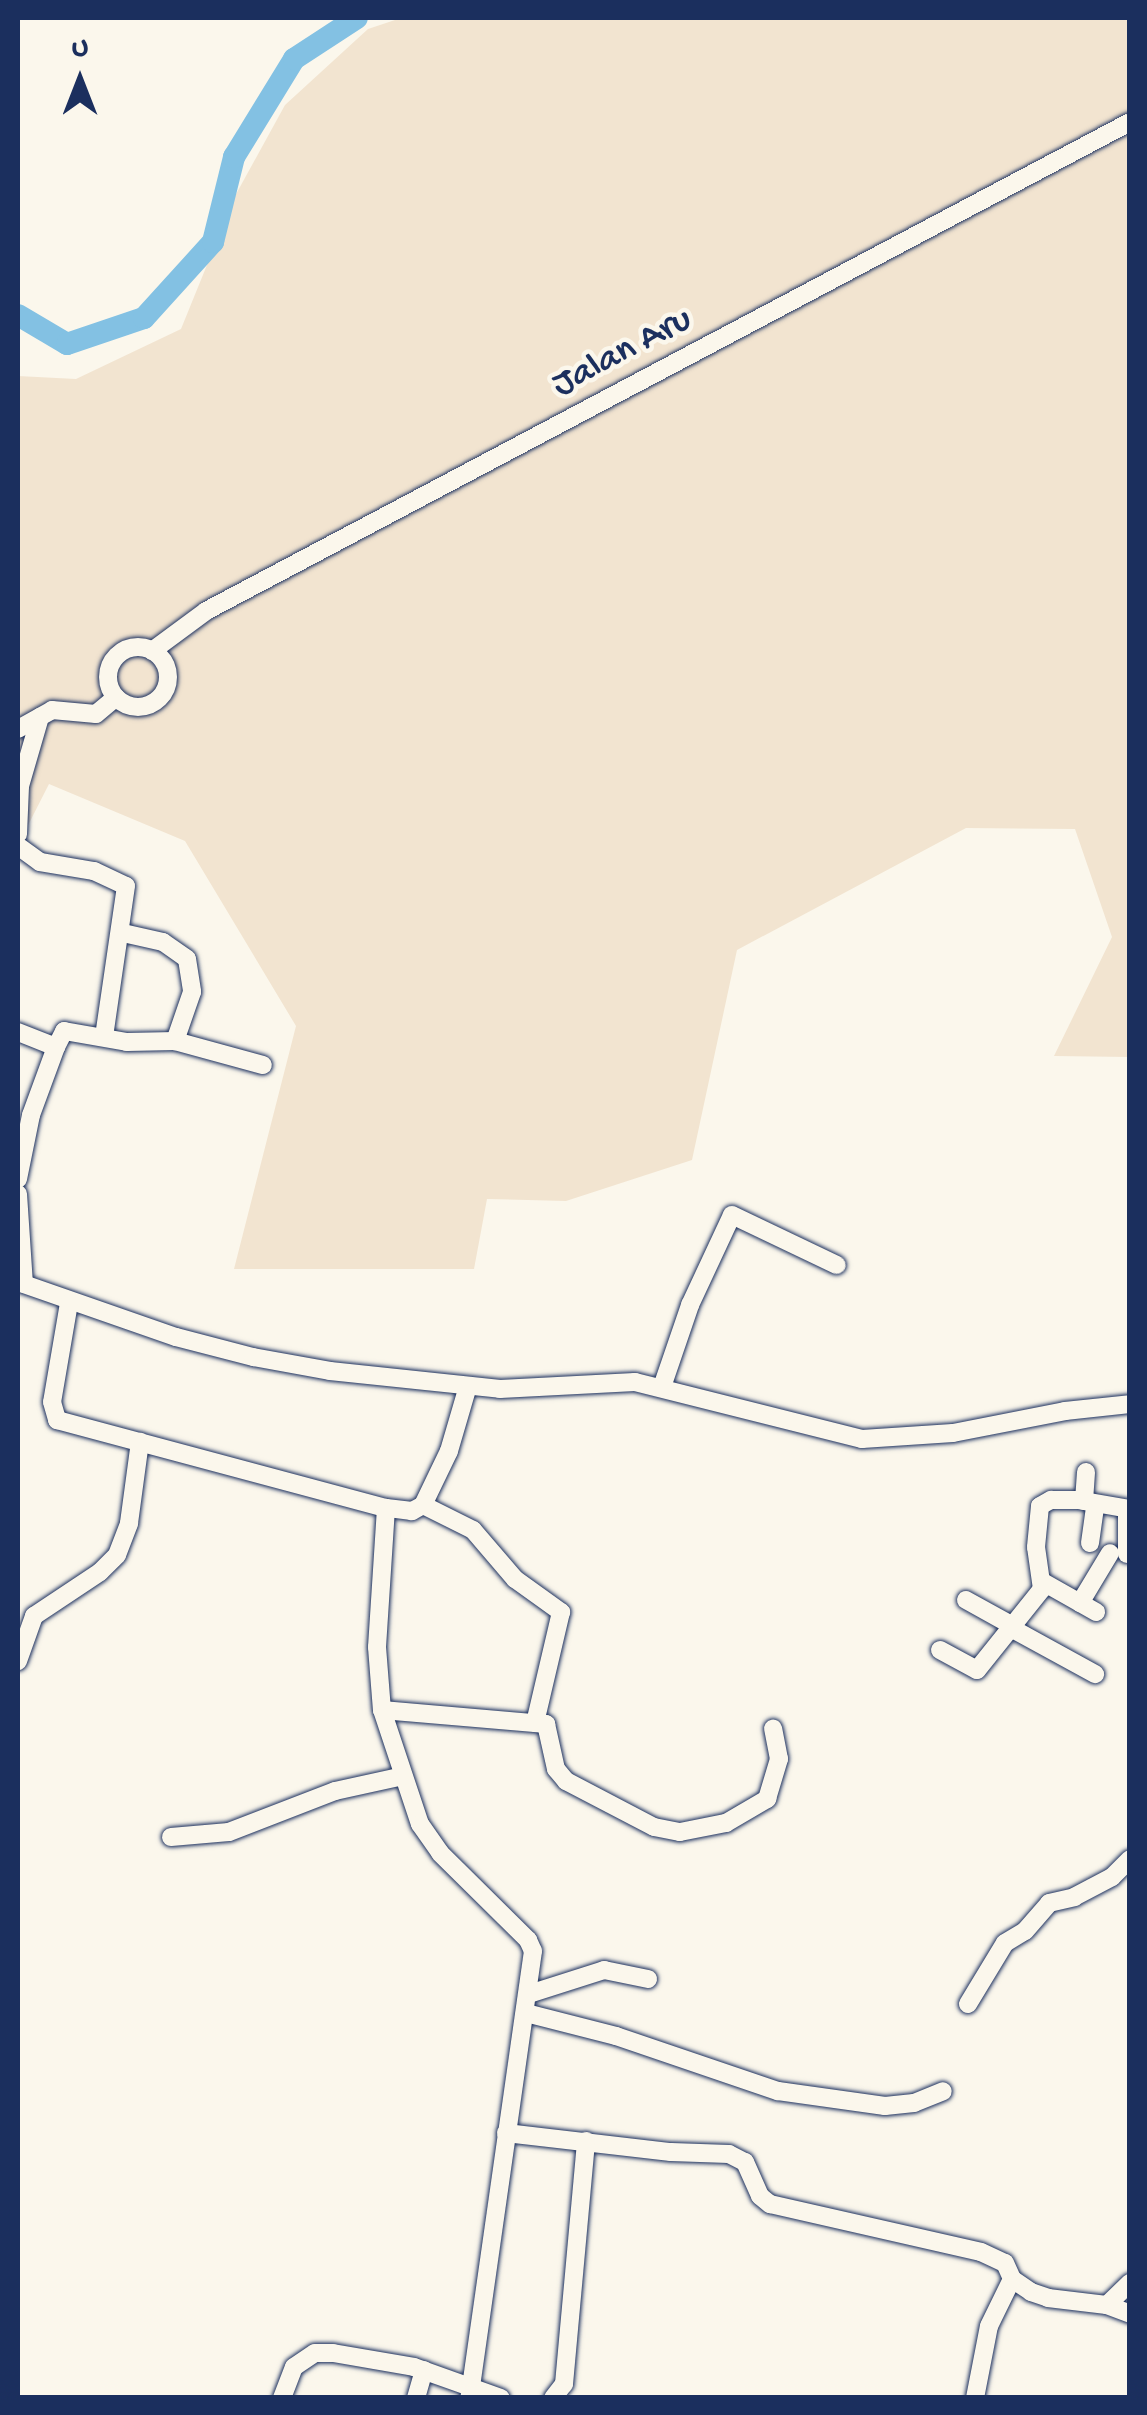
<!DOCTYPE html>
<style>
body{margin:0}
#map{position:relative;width:1147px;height:2415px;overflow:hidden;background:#fbf7ec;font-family:"Gochi Hand",sans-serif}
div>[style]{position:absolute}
.built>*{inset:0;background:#f2e4d0}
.river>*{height:22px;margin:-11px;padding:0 11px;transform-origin:11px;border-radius:11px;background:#83c1e3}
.roads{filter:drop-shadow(0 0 2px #1b2f5e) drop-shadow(0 0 2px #1b2f5e)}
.minor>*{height:18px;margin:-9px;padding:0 9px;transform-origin:9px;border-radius:9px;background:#fbf7ec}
.minor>.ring{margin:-9px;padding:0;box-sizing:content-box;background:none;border:18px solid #fbf7ec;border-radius:50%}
span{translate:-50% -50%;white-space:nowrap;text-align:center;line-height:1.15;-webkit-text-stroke:9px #fbf7ec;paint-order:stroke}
.street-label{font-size:38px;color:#1b2f5e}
.frame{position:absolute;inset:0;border:20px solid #1b2f5e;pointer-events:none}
.north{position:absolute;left:30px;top:30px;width:100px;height:100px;-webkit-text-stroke:8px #fbf7ec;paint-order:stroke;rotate:0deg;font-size:28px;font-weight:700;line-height:40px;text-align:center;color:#1b2f5e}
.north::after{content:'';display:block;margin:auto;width:35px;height:45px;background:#1b2f5e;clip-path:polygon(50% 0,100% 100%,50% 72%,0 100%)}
</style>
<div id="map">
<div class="built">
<div style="clip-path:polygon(401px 18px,1129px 18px,1129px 1057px,1054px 1056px,1112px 937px,1075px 829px,966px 828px,737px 950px,692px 1160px,566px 1201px,487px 1199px,474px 1269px,234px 1269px,296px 1026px,185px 841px,49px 784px,18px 845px,18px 376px,76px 379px,181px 329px,235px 196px,285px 105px,368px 29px)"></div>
</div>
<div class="river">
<div style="left:18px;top:315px;width:57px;rotate:30.6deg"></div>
<div style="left:67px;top:344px;width:81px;rotate:-18.7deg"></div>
<div style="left:144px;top:318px;width:103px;rotate:-47.8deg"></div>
<div style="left:213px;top:242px;width:88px;rotate:-76.1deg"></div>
<div style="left:234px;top:157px;width:115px;rotate:-58.5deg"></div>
<div style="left:294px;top:59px;width:75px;rotate:-33.1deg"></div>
</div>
<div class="roads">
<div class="minor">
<div class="ring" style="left:108px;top:647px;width:42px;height:42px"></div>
<div style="left:152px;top:651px;width:67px;rotate:-36.5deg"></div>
<div style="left:206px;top:611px;width:1045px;rotate:-27.89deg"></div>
<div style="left:18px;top:729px;width:39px;rotate:-29deg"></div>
<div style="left:52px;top:710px;width:44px;rotate:5.2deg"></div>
<div style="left:96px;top:714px;width:26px;rotate:-40deg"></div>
<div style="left:18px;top:834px;width:48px;rotate:-87.6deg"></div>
<div style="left:20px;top:786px;width:72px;rotate:-73.8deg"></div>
<div style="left:18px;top:846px;width:27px;rotate:36deg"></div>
<div style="left:40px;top:862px;width:55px;rotate:9.5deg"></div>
<div style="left:94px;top:871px;width:35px;rotate:25deg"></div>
<div style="left:126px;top:886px;width:152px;rotate:98.3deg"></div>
<div style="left:123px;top:933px;width:41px;rotate:12.7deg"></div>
<div style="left:163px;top:942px;width:29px;rotate:35deg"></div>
<div style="left:187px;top:959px;width:33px;rotate:81deg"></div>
<div style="left:192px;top:992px;width:52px;rotate:109.1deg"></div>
<div style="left:18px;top:1032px;width:41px;rotate:21.5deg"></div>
<div style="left:56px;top:1047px;width:18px;rotate:-63deg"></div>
<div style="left:64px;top:1031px;width:64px;rotate:9.9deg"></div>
<div style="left:127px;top:1042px;width:48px;rotate:-1.2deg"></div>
<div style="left:175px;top:1041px;width:91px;rotate:15.3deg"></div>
<div style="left:18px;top:1179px;width:65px;rotate:-78.5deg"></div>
<div style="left:31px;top:1115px;width:72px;rotate:-69.8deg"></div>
<div style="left:18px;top:1194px;width:90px;rotate:86.2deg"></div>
<div style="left:18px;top:1282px;width:167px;rotate:19.2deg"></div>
<div style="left:176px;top:1337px;width:80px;rotate:14.6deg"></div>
<div style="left:253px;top:1357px;width:78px;rotate:10.3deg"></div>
<div style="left:330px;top:1371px;width:171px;rotate:6deg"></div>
<div style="left:500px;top:1389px;width:135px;rotate:-3deg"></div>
<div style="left:635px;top:1382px;width:234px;rotate:14.1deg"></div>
<div style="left:862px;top:1439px;width:91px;rotate:-3.8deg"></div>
<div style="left:953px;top:1433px;width:114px;rotate:-11.1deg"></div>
<div style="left:1065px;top:1411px;width:65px;rotate:-6.1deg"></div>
<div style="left:69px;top:1303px;width:100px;rotate:99.7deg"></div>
<div style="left:52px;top:1402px;width:19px;rotate:74deg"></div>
<div style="left:57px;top:1420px;width:341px;rotate:15deg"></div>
<div style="left:468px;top:1386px;width:68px;rotate:106.3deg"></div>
<div style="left:449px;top:1451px;width:60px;rotate:115.7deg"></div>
<div style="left:423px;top:1505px;width:13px;rotate:151deg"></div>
<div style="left:412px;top:1511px;width:26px;rotate:-173deg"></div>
<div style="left:386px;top:1508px;width:139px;rotate:93.7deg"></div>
<div style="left:377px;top:1647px;width:63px;rotate:85.5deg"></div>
<div style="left:382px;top:1710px;width:120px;rotate:71.6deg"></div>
<div style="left:420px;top:1824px;width:35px;rotate:55deg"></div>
<div style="left:440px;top:1853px;width:124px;rotate:44.7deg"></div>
<div style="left:528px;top:1940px;width:12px;rotate:66deg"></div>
<div style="left:533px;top:1951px;width:452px;rotate:98.1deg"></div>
<div style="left:662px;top:1387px;width:87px;rotate:-71.1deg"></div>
<div style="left:690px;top:1305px;width:99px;rotate:-65deg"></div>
<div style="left:732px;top:1215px;width:116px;rotate:25.5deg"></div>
<div style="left:1084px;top:1501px;width:29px;rotate:-86deg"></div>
<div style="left:423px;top:1505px;width:56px;rotate:26.6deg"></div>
<div style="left:473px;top:1530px;width:65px;rotate:49.4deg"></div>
<div style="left:515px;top:1579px;width:57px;rotate:35.7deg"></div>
<div style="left:561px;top:1612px;width:114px;rotate:103.2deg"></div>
<div style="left:1090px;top:1543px;width:37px;rotate:-82deg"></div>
<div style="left:1127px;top:1554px;width:45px;rotate:-90deg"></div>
<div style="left:1043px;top:1582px;width:61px;rotate:29.5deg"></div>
<div style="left:966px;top:1600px;width:54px;rotate:29deg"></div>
<div style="left:1080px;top:1603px;width:58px;rotate:-59deg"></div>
<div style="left:1011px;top:1628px;width:96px;rotate:28.7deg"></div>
<div style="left:940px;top:1650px;width:42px;rotate:28.4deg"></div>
<div style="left:977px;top:1670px;width:104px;rotate:-51.3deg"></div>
<div style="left:1042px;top:1589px;width:42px;rotate:-98.1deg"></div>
<div style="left:1036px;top:1547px;width:41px;rotate:-84.4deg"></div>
<div style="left:1040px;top:1506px;width:13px;rotate:-29deg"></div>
<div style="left:1051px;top:1500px;width:27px"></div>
<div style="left:1078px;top:1500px;width:53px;rotate:9.8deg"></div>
<div style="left:18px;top:1661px;width:48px;rotate:-70.4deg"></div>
<div style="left:34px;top:1616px;width:79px;rotate:-33.7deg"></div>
<div style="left:100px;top:1572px;width:24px;rotate:-45deg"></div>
<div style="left:117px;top:1555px;width:34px;rotate:-69deg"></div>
<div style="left:129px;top:1523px;width:82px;rotate:-82.3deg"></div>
<div style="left:382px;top:1710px;width:165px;rotate:4.9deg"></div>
<div style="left:546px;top:1724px;width:46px;rotate:77.5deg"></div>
<div style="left:556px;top:1769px;width:16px;rotate:50deg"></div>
<div style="left:566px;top:1781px;width:99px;rotate:27.6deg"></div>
<div style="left:654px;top:1827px;width:26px;rotate:11deg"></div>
<div style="left:680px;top:1832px;width:47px;rotate:-11.1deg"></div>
<div style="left:726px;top:1823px;width:48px;rotate:-30.3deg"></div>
<div style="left:767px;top:1799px;width:42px;rotate:-73.3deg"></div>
<div style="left:779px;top:1759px;width:31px;rotate:-101deg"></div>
<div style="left:171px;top:1837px;width:58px;rotate:-4.9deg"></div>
<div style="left:229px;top:1832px;width:114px;rotate:-21.1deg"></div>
<div style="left:335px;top:1791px;width:70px;rotate:-12.4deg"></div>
<div style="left:529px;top:1994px;width:79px;rotate:-17.7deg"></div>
<div style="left:604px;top:1970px;width:45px;rotate:11.6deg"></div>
<div style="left:968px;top:2004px;width:71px;rotate:-58.8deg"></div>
<div style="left:1005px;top:1943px;width:23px;rotate:-31deg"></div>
<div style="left:1025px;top:1931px;width:37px;rotate:-49deg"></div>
<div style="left:1049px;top:1903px;width:26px;rotate:-13deg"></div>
<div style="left:1074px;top:1897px;width:43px;rotate:-27.8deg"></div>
<div style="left:1112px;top:1877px;width:25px;rotate:-45deg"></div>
<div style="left:526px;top:2013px;width:93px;rotate:14.3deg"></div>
<div style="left:616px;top:2036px;width:171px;rotate:18.8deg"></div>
<div style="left:778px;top:2091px;width:108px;rotate:8deg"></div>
<div style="left:885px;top:2106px;width:29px;rotate:-6deg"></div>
<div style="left:914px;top:2103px;width:31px;rotate:-22deg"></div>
<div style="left:506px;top:2133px;width:166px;rotate:6.6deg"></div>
<div style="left:671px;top:2152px;width:58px;rotate:2deg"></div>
<div style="left:729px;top:2154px;width:18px;rotate:27deg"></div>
<div style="left:745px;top:2162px;width:37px;rotate:66deg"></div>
<div style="left:760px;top:2196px;width:13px;rotate:39deg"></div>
<div style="left:770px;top:2204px;width:216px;rotate:12.8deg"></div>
<div style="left:981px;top:2252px;width:26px;rotate:25deg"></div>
<div style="left:1005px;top:2263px;width:17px;rotate:66deg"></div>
<div style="left:1012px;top:2279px;width:23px;rotate:34deg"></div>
<div style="left:1031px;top:2292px;width:18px;rotate:19deg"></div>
<div style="left:1048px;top:2298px;width:59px;rotate:6.8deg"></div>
<div style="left:1107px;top:2305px;width:32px;rotate:-44deg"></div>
<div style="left:1107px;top:2305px;width:25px;rotate:21deg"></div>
<div style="left:282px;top:2398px;width:33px;rotate:-69deg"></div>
<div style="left:294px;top:2367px;width:25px;rotate:-34deg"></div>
<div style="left:315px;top:2353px;width:18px"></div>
<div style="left:333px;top:2353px;width:82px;rotate:9.8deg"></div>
<div style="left:414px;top:2367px;width:92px;rotate:19.6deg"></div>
<div style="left:416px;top:2398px;width:29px;rotate:-74deg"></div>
<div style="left:553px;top:2398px;width:18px;rotate:-52deg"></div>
<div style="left:564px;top:2384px;width:244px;rotate:-84.8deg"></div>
<div style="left:975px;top:2398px;width:73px;rotate:-79deg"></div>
<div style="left:989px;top:2326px;width:52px;rotate:-63.9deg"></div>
</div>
</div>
<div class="street-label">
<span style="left:623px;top:354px;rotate:-28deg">Jalan Aru</span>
</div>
<div class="frame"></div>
<div class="north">U</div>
</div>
